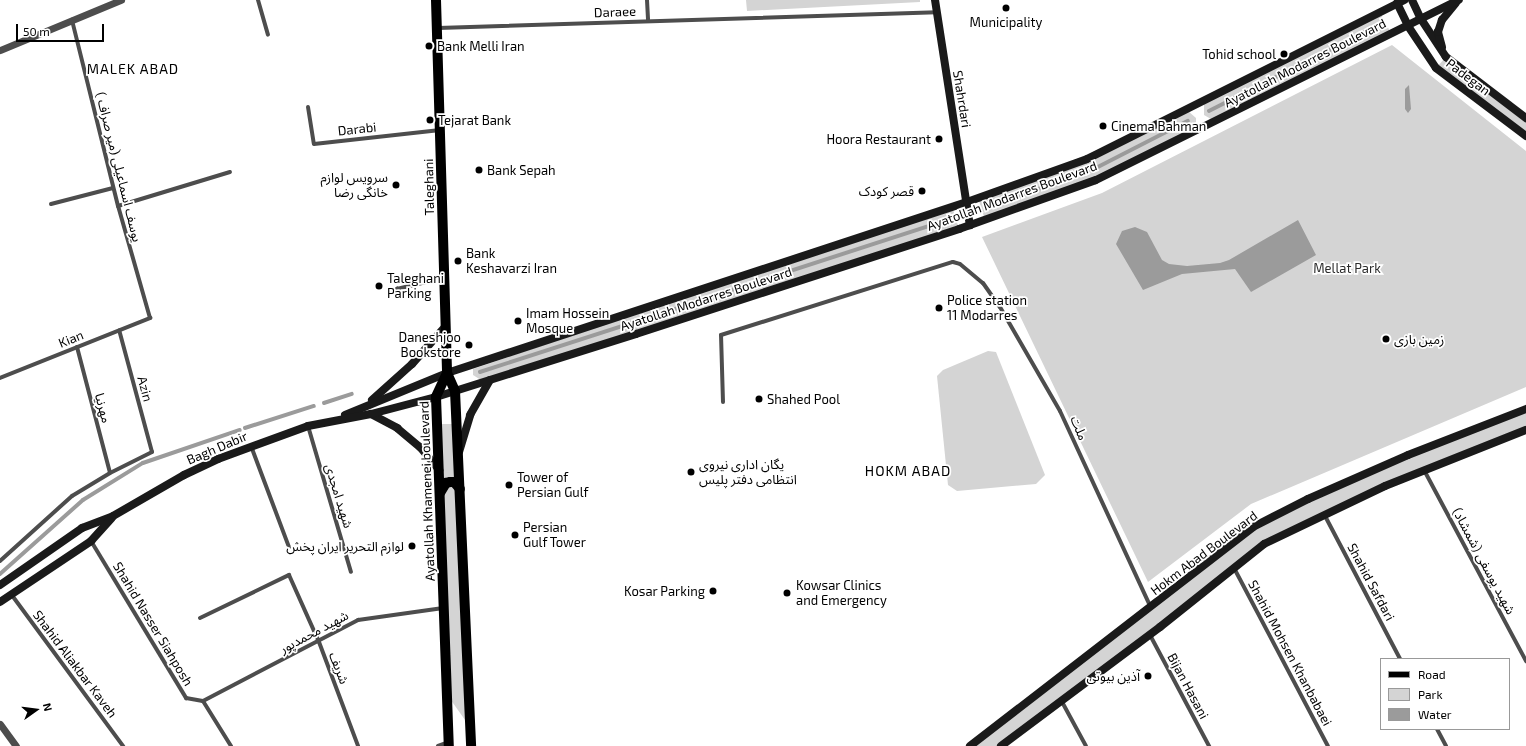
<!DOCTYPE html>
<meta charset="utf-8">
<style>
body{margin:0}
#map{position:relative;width:1526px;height:746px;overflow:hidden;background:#fff;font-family:"Exo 2","Noto Sans Arabic",sans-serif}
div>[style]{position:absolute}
.green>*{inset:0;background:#d4d4d4}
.water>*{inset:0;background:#9b9b9b}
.stream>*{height:3.5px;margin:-1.75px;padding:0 1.75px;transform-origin:1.75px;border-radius:1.75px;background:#9b9b9b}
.pedestrian>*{height:3.5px;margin:-1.75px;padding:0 1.75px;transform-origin:1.75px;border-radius:1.75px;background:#4d4d4d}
.minor>*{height:4px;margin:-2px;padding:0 2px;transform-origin:2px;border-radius:2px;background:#4d4d4d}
.tertiary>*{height:7px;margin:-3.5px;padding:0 3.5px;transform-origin:3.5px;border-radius:3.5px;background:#4d4d4d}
.secondary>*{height:8px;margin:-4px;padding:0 4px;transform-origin:4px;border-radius:4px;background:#1a1a1a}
.primary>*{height:10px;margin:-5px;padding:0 5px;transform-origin:5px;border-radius:5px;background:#000}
.dots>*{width:11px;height:11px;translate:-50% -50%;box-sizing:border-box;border:2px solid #fff;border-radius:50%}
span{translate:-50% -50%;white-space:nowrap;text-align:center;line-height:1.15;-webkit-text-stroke:3.5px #fff;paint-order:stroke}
.street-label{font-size:13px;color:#000}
.poi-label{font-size:13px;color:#000}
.left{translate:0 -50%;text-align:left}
.right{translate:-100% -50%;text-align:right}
.park-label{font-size:13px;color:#2b2b2b}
.neighbourhood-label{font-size:14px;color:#000;letter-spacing:1px}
.legend{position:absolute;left:1380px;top:658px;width:130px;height:72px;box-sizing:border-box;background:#fff;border:1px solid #999;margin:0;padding:5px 7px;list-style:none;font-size:12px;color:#000}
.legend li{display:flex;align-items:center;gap:8px;height:20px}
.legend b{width:20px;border:1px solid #999}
.north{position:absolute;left:16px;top:690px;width:40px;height:40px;-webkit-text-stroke:3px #fff;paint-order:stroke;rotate:76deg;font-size:11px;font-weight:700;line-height:16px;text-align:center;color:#000}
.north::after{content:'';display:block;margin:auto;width:14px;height:18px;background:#000;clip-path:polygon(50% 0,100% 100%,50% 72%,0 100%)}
.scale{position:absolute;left:16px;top:24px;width:88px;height:18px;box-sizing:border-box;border:2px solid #000;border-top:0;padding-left:5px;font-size:12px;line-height:14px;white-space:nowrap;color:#000;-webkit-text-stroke:3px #fff;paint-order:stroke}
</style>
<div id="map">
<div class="green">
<div style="clip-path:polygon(746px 0,920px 0,920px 2px,747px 11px)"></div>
<div style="clip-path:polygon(1379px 11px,1391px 33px,1211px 119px,1204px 115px,1204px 102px)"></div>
<div style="clip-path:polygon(1392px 45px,1526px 151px,1526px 387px,1251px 504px,1148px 582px,982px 237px,1102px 193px)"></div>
<div style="clip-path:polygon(1446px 57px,1526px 118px,1526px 136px,1436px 68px)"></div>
<div style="clip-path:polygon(1188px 111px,1196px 118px,1196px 127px,1096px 180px,985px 220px,978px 198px,1025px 181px)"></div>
<div style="clip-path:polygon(952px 206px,959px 229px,481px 380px,473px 375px,473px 369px)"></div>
<div style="clip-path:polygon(988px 351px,996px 352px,1045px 475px,1036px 484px,957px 491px,948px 485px,937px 376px,943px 370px)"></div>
<div style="clip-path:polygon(1526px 409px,1526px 430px,1423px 470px,1264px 544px,1001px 746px,970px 746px,1242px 535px,1308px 499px)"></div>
<div style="clip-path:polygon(437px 424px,457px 424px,470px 727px,448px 696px,446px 655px,452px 654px,445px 654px)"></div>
</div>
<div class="water">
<div style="clip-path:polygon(1409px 85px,1411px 109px,1408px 113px,1405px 109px,1405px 89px)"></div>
<div style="clip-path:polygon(1298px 220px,1316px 255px,1251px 292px,1235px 269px,1182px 274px,1143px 290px,1116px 244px,1122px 231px,1135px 227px,1147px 232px,1162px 260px,1169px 264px,1187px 266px,1220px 263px,1229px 260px)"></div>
</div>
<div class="stream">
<div style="left:1209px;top:111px;width:191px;rotate:-26.8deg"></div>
<div style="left:995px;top:205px;width:108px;rotate:-20.1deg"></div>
<div style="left:1096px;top:168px;width:103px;rotate:-27.1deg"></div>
<div style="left:698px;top:301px;width:259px;rotate:-18deg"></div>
<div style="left:480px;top:372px;width:218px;rotate:-17.9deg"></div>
<div style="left:324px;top:403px;width:29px;rotate:-18deg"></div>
<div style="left:245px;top:428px;width:72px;rotate:-17.7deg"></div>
<div style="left:0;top:574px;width:111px;rotate:-41.7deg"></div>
<div style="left:83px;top:500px;width:70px;rotate:-31.7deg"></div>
<div style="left:143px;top:463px;width:102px;rotate:-18.8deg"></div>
</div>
<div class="pedestrian">
<div style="left:393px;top:293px;width:6px;rotate:-45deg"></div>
<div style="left:397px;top:289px;width:47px;rotate:-13.4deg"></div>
</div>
<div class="minor">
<div style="left:258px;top:0;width:36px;rotate:74deg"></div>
<div style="left:647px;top:0;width:21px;rotate:87deg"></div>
<div style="left:438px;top:28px;width:499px;rotate:-1.8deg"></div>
<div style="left:308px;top:107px;width:37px;rotate:81deg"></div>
<div style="left:314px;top:144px;width:127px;rotate:-6.3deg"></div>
<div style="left:51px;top:204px;width:64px;rotate:-14.5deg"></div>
<div style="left:118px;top:206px;width:117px;rotate:-16.9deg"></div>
<div style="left:77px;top:347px;width:130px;rotate:75.3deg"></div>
<div style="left:0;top:378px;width:162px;rotate:-21.8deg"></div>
<div style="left:150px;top:318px;width:116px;rotate:-105.9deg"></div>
<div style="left:118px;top:206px;width:192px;rotate:-103.9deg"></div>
<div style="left:723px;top:402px;width:67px;rotate:-91.7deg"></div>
<div style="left:721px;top:335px;width:243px;rotate:-17.5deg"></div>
<div style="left:953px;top:262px;width:7px;rotate:16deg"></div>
<div style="left:960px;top:264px;width:30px;rotate:40deg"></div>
<div style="left:983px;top:283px;width:29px;rotate:55deg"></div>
<div style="left:1000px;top:307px;width:120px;rotate:60deg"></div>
<div style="left:1060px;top:411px;width:215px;rotate:65.2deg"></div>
<div style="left:308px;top:426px;width:152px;rotate:73.6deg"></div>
<div style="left:251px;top:446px;width:108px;rotate:69.4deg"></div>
<div style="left:1424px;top:470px;width:217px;rotate:61.9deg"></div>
<div style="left:1324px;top:514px;width:164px;rotate:62.3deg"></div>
<div style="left:91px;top:541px;width:184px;rotate:58.8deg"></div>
<div style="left:186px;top:698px;width:17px;rotate:10deg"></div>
<div style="left:203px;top:701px;width:53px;rotate:58.1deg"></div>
<div style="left:0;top:561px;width:97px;rotate:-42.1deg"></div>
<div style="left:72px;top:496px;width:44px;rotate:-31.2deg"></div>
<div style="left:110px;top:473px;width:47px;rotate:-26.6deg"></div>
<div style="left:152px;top:452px;width:126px;rotate:-105.1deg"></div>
<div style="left:1234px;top:568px;width:201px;rotate:62.2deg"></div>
<div style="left:11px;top:594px;width:189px;rotate:53.6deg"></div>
<div style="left:200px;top:618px;width:99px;rotate:-25.8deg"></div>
<div style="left:289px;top:575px;width:73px;rotate:65.9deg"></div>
<div style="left:319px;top:642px;width:111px;rotate:69.4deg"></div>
<div style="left:1150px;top:635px;width:126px;rotate:62deg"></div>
<div style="left:1061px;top:700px;width:52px;rotate:61.5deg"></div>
<div style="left:203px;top:701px;width:175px;rotate:-27.6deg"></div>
<div style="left:358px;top:620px;width:86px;rotate:-8deg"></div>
<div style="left:1437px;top:729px;width:19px;rotate:62deg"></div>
<div style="left:438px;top:746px;width:12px;rotate:-20deg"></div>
</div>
<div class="tertiary">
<div style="left:0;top:50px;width:131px;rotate:-22.5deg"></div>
<div style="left:0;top:724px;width:27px;rotate:54deg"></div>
</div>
<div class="secondary">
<div style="left:935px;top:0;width:228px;rotate:81.2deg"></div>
<div style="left:1412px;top:0;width:21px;rotate:65deg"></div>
<div style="left:1421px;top:19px;width:45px;rotate:56.7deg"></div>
<div style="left:1446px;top:57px;width:101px;rotate:37.3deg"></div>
<div style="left:1397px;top:3px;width:25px;rotate:64deg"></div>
<div style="left:1408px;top:26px;width:50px;rotate:56.3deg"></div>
<div style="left:1436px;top:68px;width:113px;rotate:37.1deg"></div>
<div style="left:1442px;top:47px;width:16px;rotate:-105deg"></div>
<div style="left:1438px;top:32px;width:13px;rotate:-72deg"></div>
<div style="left:1442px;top:20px;width:22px;rotate:-51deg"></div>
<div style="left:372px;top:400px;width:54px;rotate:-42deg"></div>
<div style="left:412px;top:364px;width:50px;rotate:-48.3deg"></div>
<div style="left:371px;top:414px;width:30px;rotate:28deg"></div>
<div style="left:397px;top:428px;width:30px;rotate:40deg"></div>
<div style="left:420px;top:447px;width:30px;rotate:50deg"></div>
<div style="left:345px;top:415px;width:110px;rotate:-22.4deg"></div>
<div style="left:447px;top:373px;width:547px;rotate:-18.2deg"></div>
<div style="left:967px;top:202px;width:127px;rotate:-19.7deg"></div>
<div style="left:1087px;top:159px;width:355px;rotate:-26.6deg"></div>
<div style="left:459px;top:452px;width:39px;rotate:-73deg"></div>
<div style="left:470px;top:415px;width:40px;rotate:-60.3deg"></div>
<div style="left:0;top:585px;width:100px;rotate:-34.8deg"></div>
<div style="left:82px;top:528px;width:33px;rotate:-21deg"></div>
<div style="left:113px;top:516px;width:82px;rotate:-30deg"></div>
<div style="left:184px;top:475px;width:38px;rotate:-25deg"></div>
<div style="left:218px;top:459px;width:96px;rotate:-20.1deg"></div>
<div style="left:308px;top:426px;width:64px;rotate:-10.8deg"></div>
<div style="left:371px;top:414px;width:67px;rotate:-14.7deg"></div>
<div style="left:436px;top:397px;width:210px;rotate:-17.5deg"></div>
<div style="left:636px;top:334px;width:340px;rotate:-18deg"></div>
<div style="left:959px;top:229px;width:145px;rotate:-19.7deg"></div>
<div style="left:1096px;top:180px;width:405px;rotate:-26.4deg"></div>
<div style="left:0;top:602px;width:110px;rotate:-33.8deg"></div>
<div style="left:91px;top:541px;width:31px;rotate:-48deg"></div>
<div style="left:970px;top:746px;width:358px;rotate:-37.7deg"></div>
<div style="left:1253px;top:527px;width:62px;rotate:-27deg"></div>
<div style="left:1308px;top:499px;width:109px;rotate:-23.7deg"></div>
<div style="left:1408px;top:455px;width:127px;rotate:-21.3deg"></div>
<div style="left:1001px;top:746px;width:199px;rotate:-36.8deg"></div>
<div style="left:1160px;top:627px;width:133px;rotate:-38.6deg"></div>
<div style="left:1264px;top:544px;width:134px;rotate:-25.6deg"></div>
<div style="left:1385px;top:486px;width:152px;rotate:-21.7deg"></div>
</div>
<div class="primary">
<div style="left:436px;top:0;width:373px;rotate:88.3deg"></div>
<div style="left:447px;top:373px;width:20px;rotate:66deg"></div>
<div style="left:455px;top:391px;width:355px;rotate:87.4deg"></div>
<div style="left:447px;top:373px;width:26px;rotate:115deg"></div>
<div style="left:436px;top:397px;width:349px;rotate:87.9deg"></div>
<div style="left:440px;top:493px;width:12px;rotate:-59deg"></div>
<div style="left:446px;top:483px;width:4px;rotate:-14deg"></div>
<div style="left:450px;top:482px;width:4px"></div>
<div style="left:454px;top:482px;width:9px;rotate:49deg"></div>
</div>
<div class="dots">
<div style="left:1006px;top:8px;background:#000"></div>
<div style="left:429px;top:46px;background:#000"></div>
<div style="left:1284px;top:54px;background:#000"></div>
<div style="left:430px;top:120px;background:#000"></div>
<div style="left:1103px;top:126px;background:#000"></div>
<div style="left:939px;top:139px;background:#000"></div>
<div style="left:479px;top:170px;background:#000"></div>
<div style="left:396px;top:185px;background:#000"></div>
<div style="left:922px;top:191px;background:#000"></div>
<div style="left:458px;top:261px;background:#000"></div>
<div style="left:379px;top:286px;background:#000"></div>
<div style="left:939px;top:308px;background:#000"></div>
<div style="left:518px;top:321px;background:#000"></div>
<div style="left:1386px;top:339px;background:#000"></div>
<div style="left:469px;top:345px;background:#000"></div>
<div style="left:759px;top:399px;background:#000"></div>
<div style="left:691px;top:472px;background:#000"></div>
<div style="left:509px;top:485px;background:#000"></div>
<div style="left:515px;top:535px;background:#000"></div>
<div style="left:412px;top:546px;background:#000"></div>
<div style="left:713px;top:591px;background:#000"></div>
<div style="left:787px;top:593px;background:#000"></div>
<div style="left:1148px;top:676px;background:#000"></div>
</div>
<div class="street-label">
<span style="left:615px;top:12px;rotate:-2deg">Daraee</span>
<span style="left:1305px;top:63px;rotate:-27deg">Ayatollah Modarres Boulevard</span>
<span style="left:1468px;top:77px;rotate:37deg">Padegan</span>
<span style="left:962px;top:99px;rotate:81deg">Shahrdari</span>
<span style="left:357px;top:129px;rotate:-6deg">Darabi</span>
<span style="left:119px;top:167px;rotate:76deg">یوسف اسماعیلی (میر صراف )</span>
<span style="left:429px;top:187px;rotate:-91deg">Taleghani</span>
<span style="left:1012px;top:196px;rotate:-20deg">Ayatollah Modarres Boulevard</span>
<span style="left:706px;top:299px;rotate:-18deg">Ayatollah Modarres Boulevard</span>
<span style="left:71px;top:339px;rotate:-22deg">Kian</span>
<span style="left:145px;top:389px;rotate:75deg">Azin</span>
<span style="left:103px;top:408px;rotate:75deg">مهرنیا</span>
<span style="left:1079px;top:428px;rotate:68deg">ملت</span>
<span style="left:217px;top:448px;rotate:-23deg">Bagh Dabir</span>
<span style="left:427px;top:491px;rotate:-92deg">Ayatollah Khamenei boulevard</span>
<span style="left:339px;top:496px;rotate:73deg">شهید امجدی</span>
<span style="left:1204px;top:553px;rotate:-37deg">Hokm Abad Boulevard</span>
<span style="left:1484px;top:561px;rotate:62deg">شهید یوسفی (شمشاد)</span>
<span style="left:1371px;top:582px;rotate:62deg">Shahid Safdari</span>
<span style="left:153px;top:624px;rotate:59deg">Shahid Nasser Siahposh</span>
<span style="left:314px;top:632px;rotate:-28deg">شهید محمدپور</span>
<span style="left:1290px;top:653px;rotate:62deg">Shahid Mohsen Khanbabaei</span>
<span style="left:75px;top:664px;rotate:53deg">Shahid Aliakbar Kaveh</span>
<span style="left:339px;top:668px;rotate:69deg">شریف</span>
<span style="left:1188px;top:686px;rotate:62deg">Bijan Hasani</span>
</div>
<div class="poi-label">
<span style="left:1006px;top:22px">Municipality</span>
<span class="left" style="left:437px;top:46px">Bank Melli Iran</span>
<span class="right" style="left:1276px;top:54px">Tohid school</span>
<span class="left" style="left:438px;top:120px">Tejarat Bank</span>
<span class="left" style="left:1111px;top:126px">Cinema Bahman</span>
<span class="right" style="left:931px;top:139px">Hoora Restaurant</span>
<span class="left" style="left:487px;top:170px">Bank Sepah</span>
<span class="right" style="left:388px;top:185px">سرویس لوازم<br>خانگی رضا</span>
<span class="right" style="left:914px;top:191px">قصر کودک</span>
<span class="left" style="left:466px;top:261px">Bank<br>Keshavarzi Iran</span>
<span class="left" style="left:387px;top:286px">Taleghani<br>Parking</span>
<span class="left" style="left:947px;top:308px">Police station<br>11 Modarres</span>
<span class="left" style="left:526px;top:321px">Imam Hossein<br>Mosque</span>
<span class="right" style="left:461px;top:345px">Daneshjoo<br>Bookstore</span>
<span class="left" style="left:1394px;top:339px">زمین بازی</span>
<span class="left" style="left:767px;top:399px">Shahed Pool</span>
<span class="left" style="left:699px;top:472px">یگان اداری نیروی<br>انتظامی دفتر پلیس</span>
<span class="left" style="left:517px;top:485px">Tower of<br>Persian Gulf</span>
<span class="left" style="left:523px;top:535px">Persian<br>Gulf Tower</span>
<span class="right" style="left:404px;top:546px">لوازم التحریر ایران پخش</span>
<span class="left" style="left:796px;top:593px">Kowsar Clinics<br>and Emergency</span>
<span class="right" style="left:705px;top:591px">Kosar Parking</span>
<span class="right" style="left:1140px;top:676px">آذین بیوتی</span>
</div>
<div class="park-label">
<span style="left:1347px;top:268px">Mellat Park</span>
</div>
<div class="neighbourhood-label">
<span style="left:133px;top:69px">MALEK ABAD</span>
<span style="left:908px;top:471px">HOKM ABAD</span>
</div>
<ul class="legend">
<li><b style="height:5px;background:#000"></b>Road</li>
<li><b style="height:11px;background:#d4d4d4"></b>Park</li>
<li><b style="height:11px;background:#9b9b9b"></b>Water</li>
</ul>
<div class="north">N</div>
<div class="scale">50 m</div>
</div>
